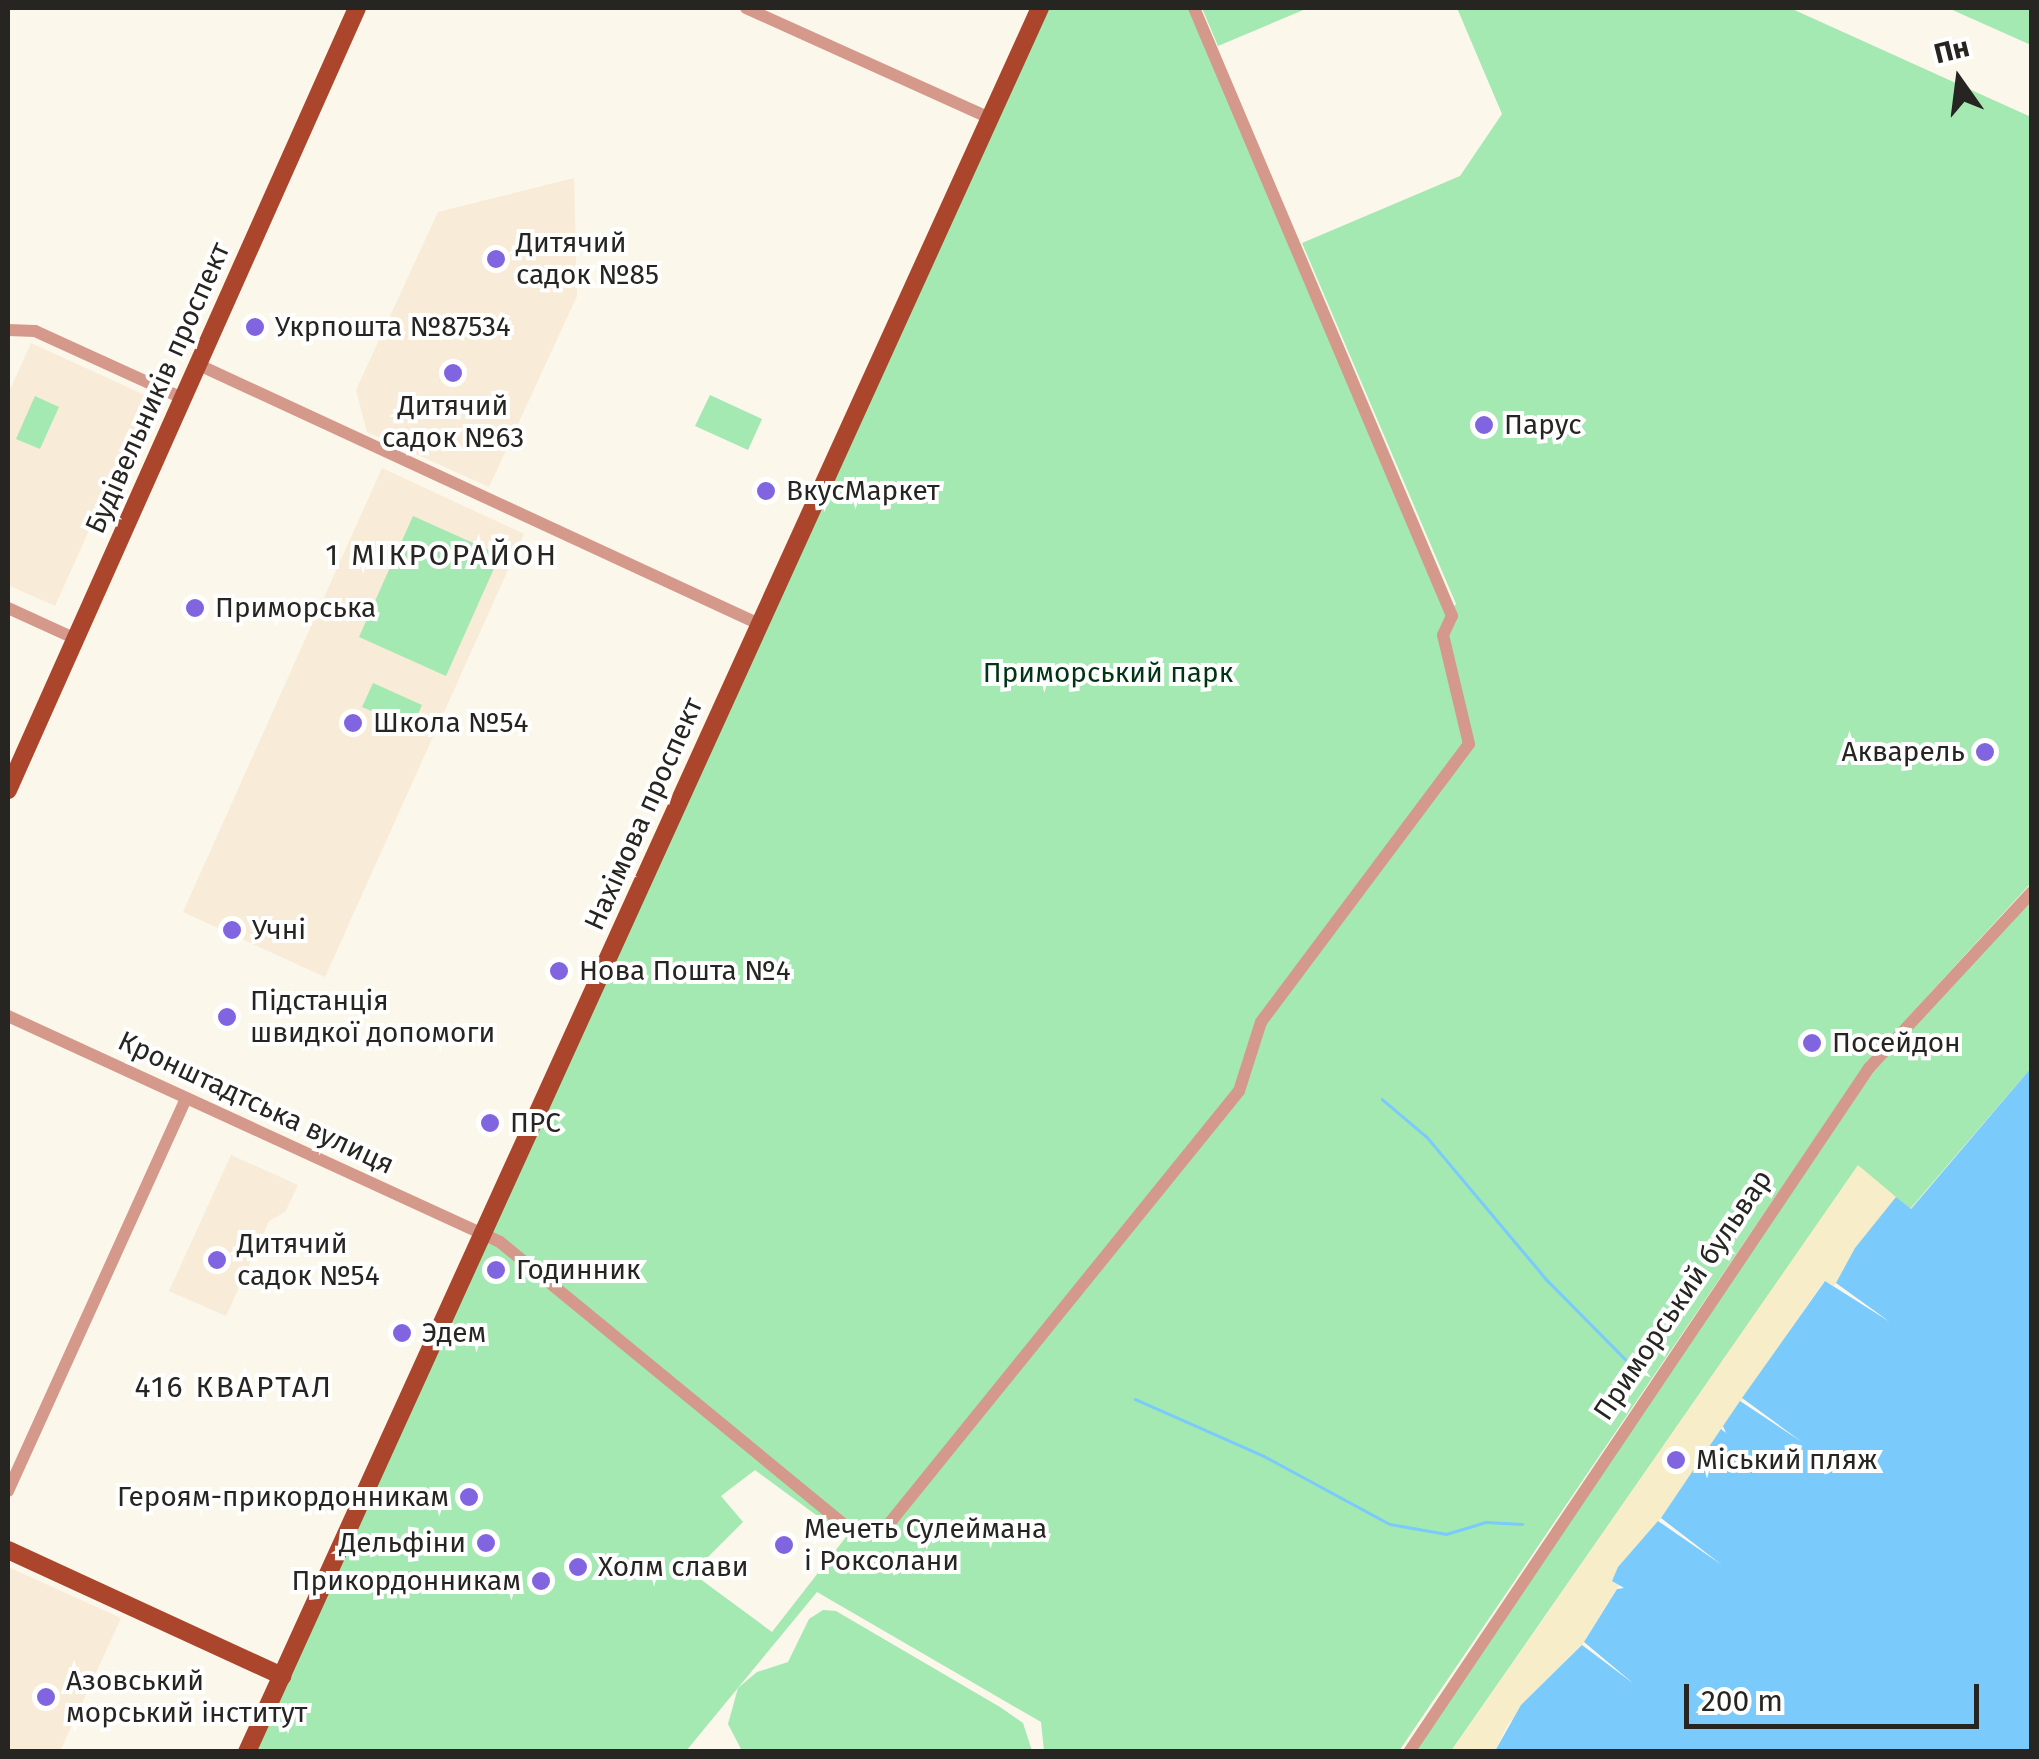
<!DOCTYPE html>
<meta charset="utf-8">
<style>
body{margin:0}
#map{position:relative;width:2039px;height:1759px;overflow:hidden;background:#fbf7eb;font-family:"Fira Sans",sans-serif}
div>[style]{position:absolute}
.education>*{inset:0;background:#f8ebd7}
.green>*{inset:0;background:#a4e8b2}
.sand>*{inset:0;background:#f7edc8}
.water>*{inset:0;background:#7acbfb}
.stream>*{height:2.5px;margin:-1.25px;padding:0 1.25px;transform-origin:1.25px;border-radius:1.25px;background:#7acbfb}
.minor>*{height:12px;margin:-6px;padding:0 6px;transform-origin:6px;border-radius:6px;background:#d4998a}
.major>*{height:18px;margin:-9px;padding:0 9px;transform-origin:9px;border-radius:9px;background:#ab452c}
.dots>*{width:28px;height:28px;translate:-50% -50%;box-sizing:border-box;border:5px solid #fff;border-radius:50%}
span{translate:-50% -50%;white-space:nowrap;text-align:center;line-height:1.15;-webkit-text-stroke:8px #fff;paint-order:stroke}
.poi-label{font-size:28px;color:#262521}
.left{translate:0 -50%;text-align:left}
.right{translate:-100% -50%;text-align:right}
.street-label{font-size:28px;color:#262521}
.park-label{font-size:28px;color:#003513}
.neighbourhood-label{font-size:30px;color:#262521;letter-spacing:2.5px}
.frame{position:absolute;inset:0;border:10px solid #262521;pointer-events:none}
.north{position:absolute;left:1909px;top:30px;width:100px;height:100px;-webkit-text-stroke:8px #fff;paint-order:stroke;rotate:346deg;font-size:28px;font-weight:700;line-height:40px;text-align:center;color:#262521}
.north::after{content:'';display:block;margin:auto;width:35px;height:45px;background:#262521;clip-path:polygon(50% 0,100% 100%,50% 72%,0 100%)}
.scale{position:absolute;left:1684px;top:1684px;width:295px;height:45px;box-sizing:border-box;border:5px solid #262521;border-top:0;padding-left:12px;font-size:30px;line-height:35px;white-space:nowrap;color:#262521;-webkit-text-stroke:8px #fff;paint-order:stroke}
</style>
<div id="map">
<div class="education">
<div style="clip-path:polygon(574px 178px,577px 296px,489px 487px,367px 432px,356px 390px,438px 212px)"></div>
<div style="clip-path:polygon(31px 343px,149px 397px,55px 606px,8px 585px,8px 394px)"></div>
<div style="clip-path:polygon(382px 468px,524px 534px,325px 977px,183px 912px)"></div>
<div style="clip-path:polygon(231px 1155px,298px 1185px,285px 1212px,269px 1221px,226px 1316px,169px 1291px)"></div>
<div style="clip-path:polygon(8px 1567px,121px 1618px,60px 1751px,8px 1751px)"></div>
</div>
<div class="green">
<div style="clip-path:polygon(evenodd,1045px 8px,1192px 8px,1450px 611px,1456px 604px,1302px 243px,1460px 176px,1502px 114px,1457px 8px,1790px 8px,2031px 117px,2031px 883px,1866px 1063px,1399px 1751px,1044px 1751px,1041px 1722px,817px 1592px,686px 1751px,246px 1752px,1045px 8px,755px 1470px,846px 1537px,772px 1632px,692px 1573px,743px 1522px,721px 1496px,755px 1470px)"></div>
<div style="clip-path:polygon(1202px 8px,1308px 8px,1218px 46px)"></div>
<div style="clip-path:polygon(1948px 8px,2031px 8px,2031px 45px)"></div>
<div style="clip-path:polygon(710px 395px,762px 419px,748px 450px,695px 426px)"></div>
<div style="clip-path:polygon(35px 396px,59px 407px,40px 449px,16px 439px)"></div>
<div style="clip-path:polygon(413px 516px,500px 555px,446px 676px,359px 637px)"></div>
<div style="clip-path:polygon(373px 683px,422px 705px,412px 728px,362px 707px)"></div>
<div style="clip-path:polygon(2031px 901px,2031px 1068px,1910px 1209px,1858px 1166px,1451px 1751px,1413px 1752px,1874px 1071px)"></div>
<div style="clip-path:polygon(823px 1610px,836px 1611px,1000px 1707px,1023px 1723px,1032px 1751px,742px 1751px,728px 1724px,738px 1688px,757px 1672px,788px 1662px,809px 1619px)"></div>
</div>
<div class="sand">
<div style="clip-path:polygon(1858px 1165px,1896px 1197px,1834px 1286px,1824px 1281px,1661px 1518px,1618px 1567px,1613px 1581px,1619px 1585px,1582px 1645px,1508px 1724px,1495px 1751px,1451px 1752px)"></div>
</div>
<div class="water">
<div style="clip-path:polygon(2031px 1068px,2031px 1751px,1495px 1751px,1521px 1705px,1582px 1645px,1634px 1684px,1584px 1642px,1617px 1589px,1624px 1588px,1612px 1581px,1618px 1567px,1658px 1521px,1722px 1565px,1661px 1518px,1721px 1429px,1726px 1433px,1723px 1426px,1740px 1401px,1802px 1442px,1742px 1398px,1825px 1281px,1890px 1322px,1836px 1283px,1855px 1248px,1896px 1197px,1911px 1209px)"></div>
</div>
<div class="stream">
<div style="left:1382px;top:1099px;width:59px;rotate:40.2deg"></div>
<div style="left:1427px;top:1137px;width:185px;rotate:50deg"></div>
<div style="left:1546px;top:1279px;width:121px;rotate:45.3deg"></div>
<div style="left:1135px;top:1399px;width:141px;rotate:23.8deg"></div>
<div style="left:1264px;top:1456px;width:143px;rotate:28.4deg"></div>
<div style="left:1390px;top:1524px;width:57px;rotate:10.1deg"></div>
<div style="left:1446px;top:1534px;width:42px;rotate:-16.7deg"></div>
<div style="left:1486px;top:1522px;width:36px;rotate:3deg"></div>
</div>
<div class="minor">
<div style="left:746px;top:8px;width:268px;rotate:24.3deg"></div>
<div style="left:8px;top:330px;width:27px;rotate:2deg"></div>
<div style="left:35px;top:331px;width:164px;rotate:24.5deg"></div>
<div style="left:199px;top:365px;width:617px;rotate:24.82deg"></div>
<div style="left:8px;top:608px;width:75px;rotate:24.5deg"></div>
<div style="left:8px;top:1016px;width:541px;rotate:24.67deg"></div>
<div style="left:500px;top:1242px;width:460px;rotate:39.4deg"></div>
<div style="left:855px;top:1534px;width:34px;rotate:-15deg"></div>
<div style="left:888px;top:1525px;width:558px;rotate:-51.04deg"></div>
<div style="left:1239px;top:1091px;width:72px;rotate:-72.3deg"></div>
<div style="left:1261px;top:1022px;width:347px;rotate:-53.2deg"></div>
<div style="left:1469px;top:744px;width:112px;rotate:-103.4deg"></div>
<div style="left:1443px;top:635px;width:21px;rotate:-65deg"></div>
<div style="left:1452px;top:616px;width:660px;rotate:-112.99deg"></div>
<div style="left:8px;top:1491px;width:431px;rotate:-65.6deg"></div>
<div style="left:1409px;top:1752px;width:824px;rotate:-56.08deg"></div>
<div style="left:1869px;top:1068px;width:240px;rotate:-47.2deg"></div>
</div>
<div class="major">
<div style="left:8px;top:790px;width:856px;rotate:-65.95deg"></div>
<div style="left:8px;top:1550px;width:302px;rotate:24.7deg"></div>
<div style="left:247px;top:1752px;width:1916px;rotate:-65.55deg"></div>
</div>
<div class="dots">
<div style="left:496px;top:259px;background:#8165e0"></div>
<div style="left:255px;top:327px;background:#8165e0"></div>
<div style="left:453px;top:373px;background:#8165e0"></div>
<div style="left:1484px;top:425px;background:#8165e0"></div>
<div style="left:766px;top:491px;background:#8165e0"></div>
<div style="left:195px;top:608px;background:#8165e0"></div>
<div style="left:353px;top:723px;background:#8165e0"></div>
<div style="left:1985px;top:752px;background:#8165e0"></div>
<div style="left:232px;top:930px;background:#8165e0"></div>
<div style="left:559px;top:971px;background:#8165e0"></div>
<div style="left:227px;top:1017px;background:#8165e0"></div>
<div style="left:1812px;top:1043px;background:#8165e0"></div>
<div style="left:490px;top:1123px;background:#8165e0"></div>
<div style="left:217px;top:1260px;background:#8165e0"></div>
<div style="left:496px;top:1270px;background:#8165e0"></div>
<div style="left:402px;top:1333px;background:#8165e0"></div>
<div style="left:1676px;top:1460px;background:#8165e0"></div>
<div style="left:469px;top:1497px;background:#8165e0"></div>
<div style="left:486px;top:1543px;background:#8165e0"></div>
<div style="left:784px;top:1545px;background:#8165e0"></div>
<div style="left:578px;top:1567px;background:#8165e0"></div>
<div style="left:541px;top:1581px;background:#8165e0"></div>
<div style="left:46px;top:1697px;background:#8165e0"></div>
</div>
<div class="poi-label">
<span class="left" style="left:516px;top:259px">Дитячий<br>садок №85</span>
<span class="left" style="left:275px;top:327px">Укрпошта №87534</span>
<span style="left:453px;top:422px">Дитячий<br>садок №63</span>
<span class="left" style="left:1504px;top:425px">Парус</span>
<span class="left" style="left:786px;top:491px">ВкусМаркет</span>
<span class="left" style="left:215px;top:608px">Приморська</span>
<span class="left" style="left:373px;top:723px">Школа №54</span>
<span class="right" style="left:1965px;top:752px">Акварель</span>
<span class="left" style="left:252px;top:930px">Учні</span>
<span class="left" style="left:579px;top:971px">Нова Пошта №4</span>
<span class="left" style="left:250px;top:1017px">Підстанція<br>швидкої допомоги</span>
<span class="left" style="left:1832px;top:1043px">Посейдон</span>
<span class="left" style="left:510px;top:1123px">ПРС</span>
<span class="left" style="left:237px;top:1260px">Дитячий<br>садок №54</span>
<span class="left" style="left:516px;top:1270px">Годинник</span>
<span class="left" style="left:422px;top:1333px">Эдем</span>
<span class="left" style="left:1696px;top:1460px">Міський пляж</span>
<span class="right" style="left:449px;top:1497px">Героям-прикордонникам</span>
<span class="left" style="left:804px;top:1545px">Мечеть Сулеймана<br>і Роксолани</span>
<span class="right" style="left:466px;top:1543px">Дельфіни</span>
<span class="left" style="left:598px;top:1567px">Холм слави</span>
<span class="right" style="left:521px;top:1581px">Прикордонникам</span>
<span class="left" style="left:66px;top:1697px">Азовський<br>морський інститут</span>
</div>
<div class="street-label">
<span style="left:158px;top:388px;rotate:-66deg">Будівельників проспект</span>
<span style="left:644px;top:814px;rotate:-66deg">Нахімова проспект</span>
<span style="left:256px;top:1103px;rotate:25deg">Кронштадтська вулиця</span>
<span style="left:1683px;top:1295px;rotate:-56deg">Приморський бульвар</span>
</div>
<div class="park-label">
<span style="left:1108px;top:673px">Приморський парк</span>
</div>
<div class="neighbourhood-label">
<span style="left:442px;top:555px">1 МІКРОРАЙОН</span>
<span style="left:234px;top:1387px">416 КВАРТАЛ</span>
</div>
<div class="frame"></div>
<div class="north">Пн</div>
<div class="scale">200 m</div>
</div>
